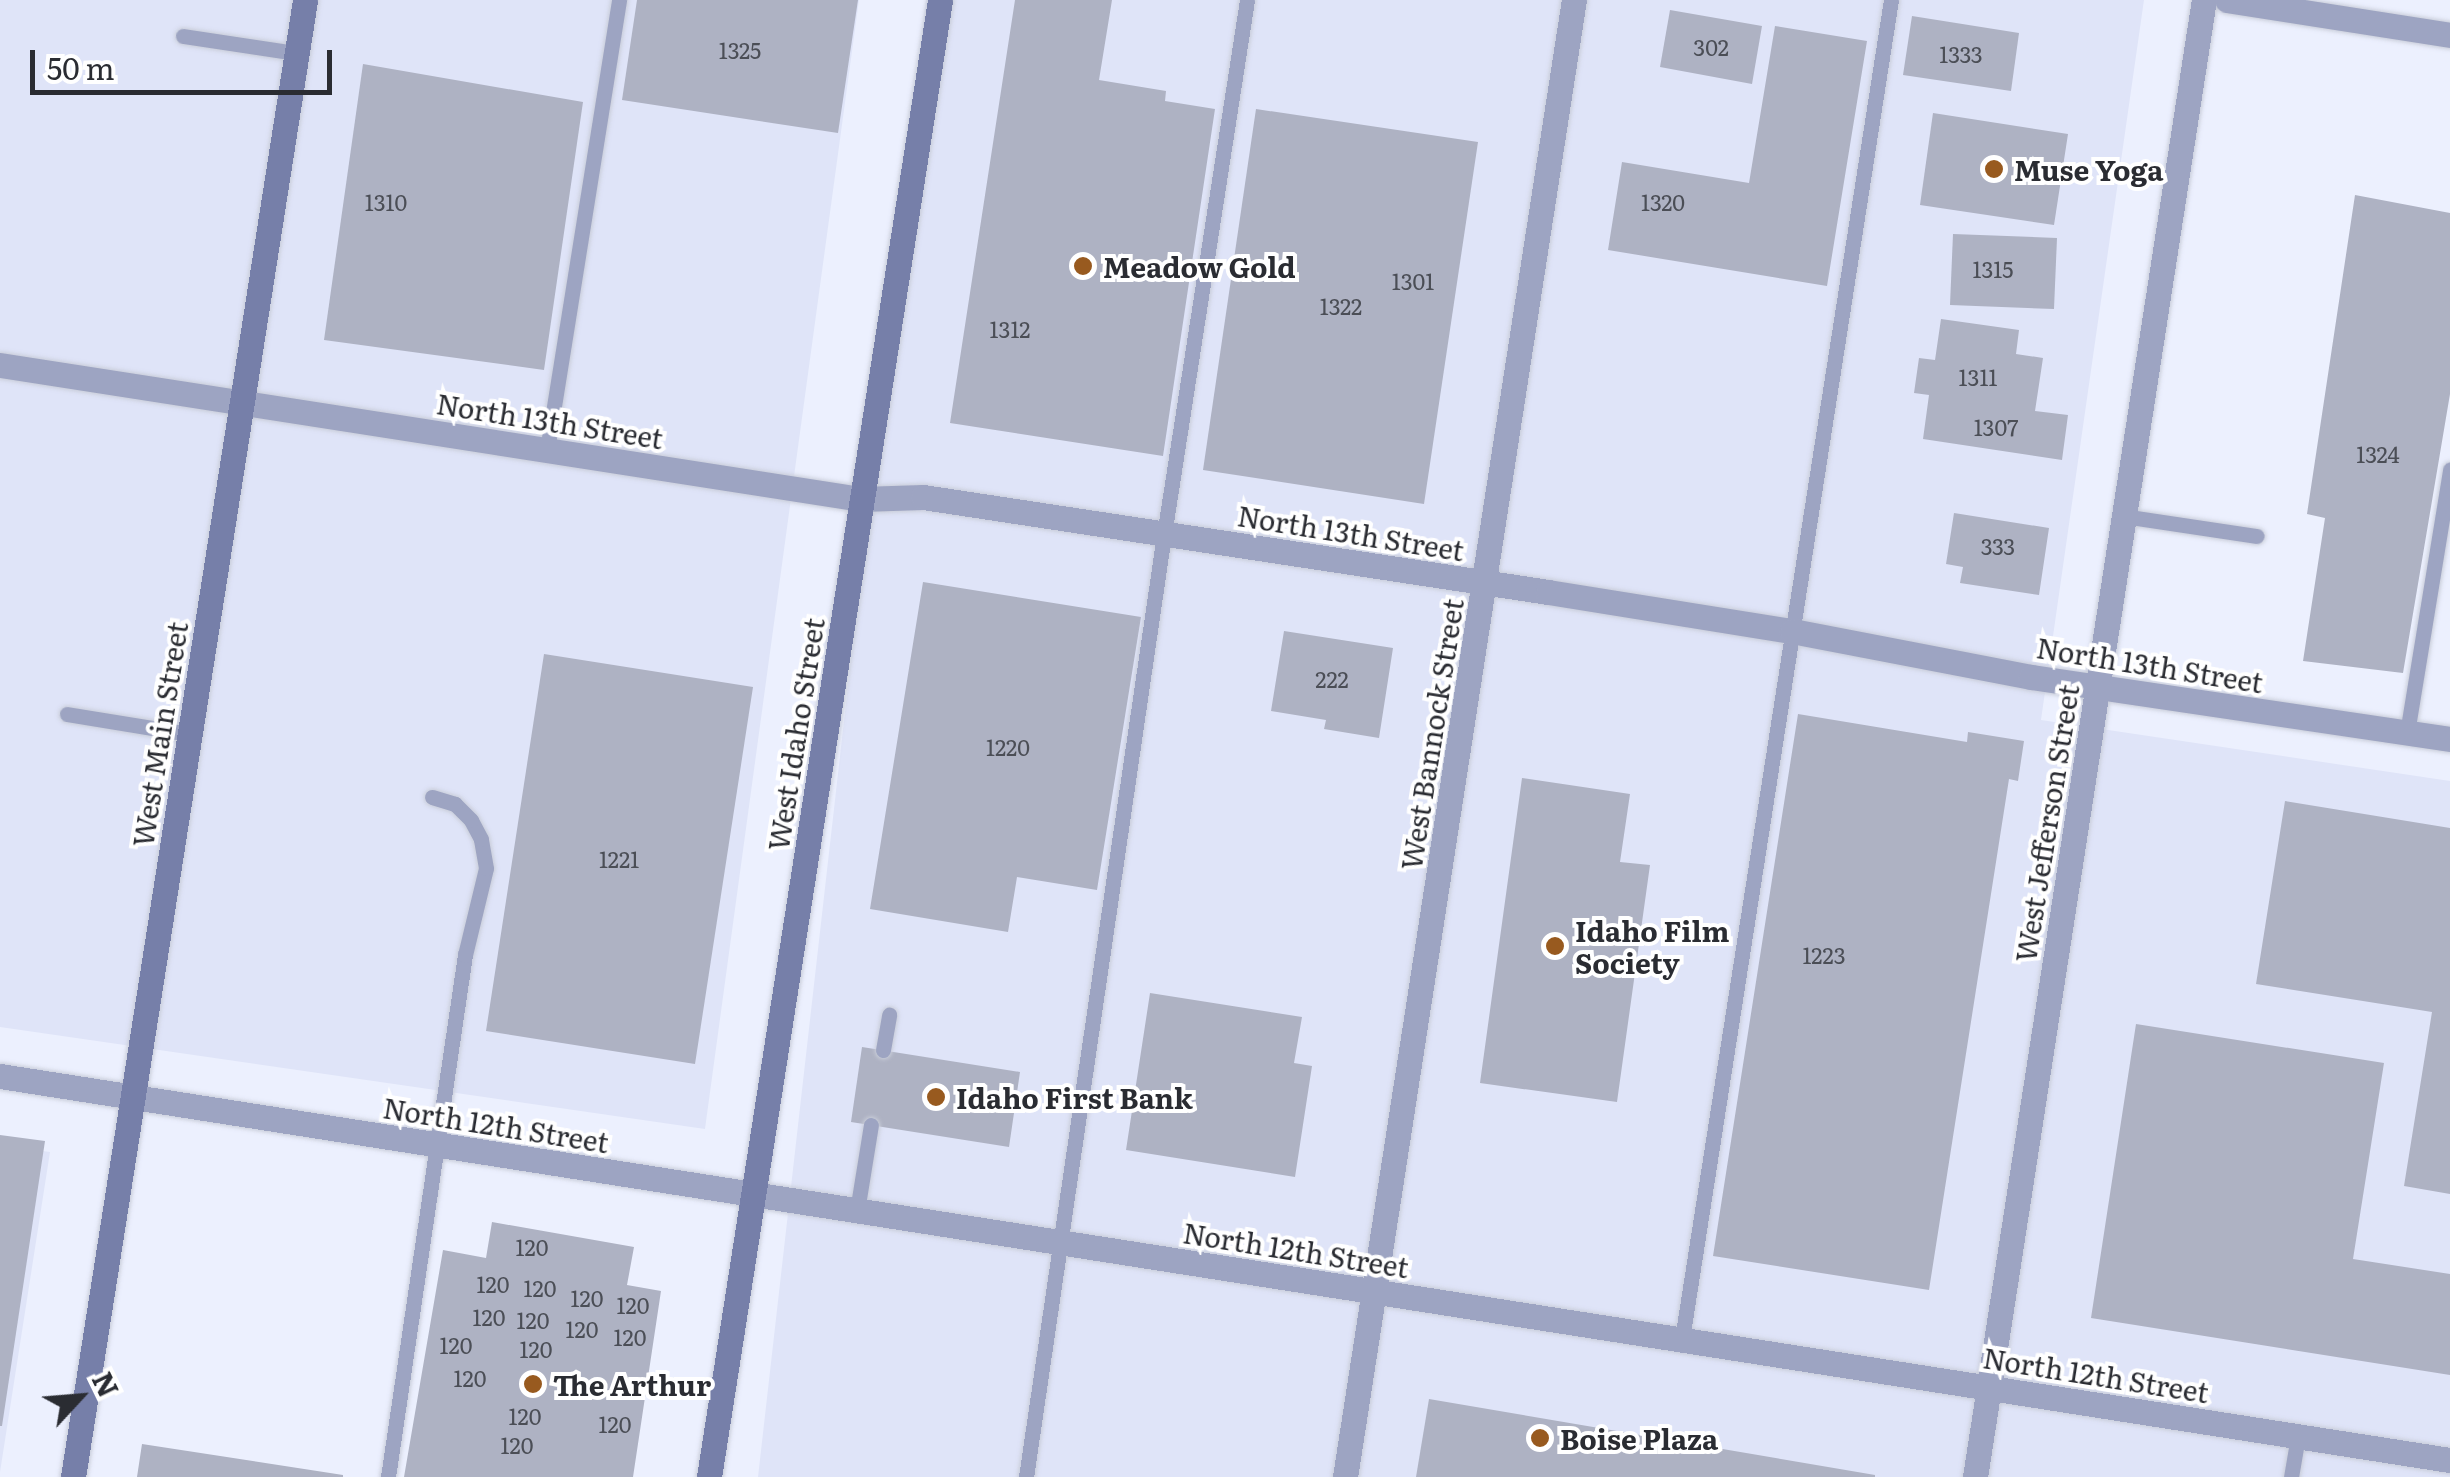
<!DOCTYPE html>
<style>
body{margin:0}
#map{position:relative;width:2450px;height:1477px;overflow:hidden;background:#ecf0fe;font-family:Literata,serif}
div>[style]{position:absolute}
.built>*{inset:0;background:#dfe4f8}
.building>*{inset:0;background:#aeb2c3}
.roads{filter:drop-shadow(0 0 2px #c9cdd9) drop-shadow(0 0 2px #c9cdd9)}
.service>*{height:15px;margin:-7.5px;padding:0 7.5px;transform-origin:7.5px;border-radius:7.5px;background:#9da4c2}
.tertiary>*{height:25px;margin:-12.5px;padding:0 12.5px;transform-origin:12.5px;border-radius:12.5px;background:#9da4c2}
.secondary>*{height:25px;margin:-12.5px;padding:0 12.5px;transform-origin:12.5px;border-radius:12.5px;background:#767fa9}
.dots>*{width:28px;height:28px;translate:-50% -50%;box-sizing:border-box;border:5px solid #fff;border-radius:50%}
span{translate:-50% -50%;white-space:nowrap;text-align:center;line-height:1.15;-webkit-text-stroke:8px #fff;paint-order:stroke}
.number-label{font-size:22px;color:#4b4e56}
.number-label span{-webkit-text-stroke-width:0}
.poi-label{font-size:28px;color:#2a2c32;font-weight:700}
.left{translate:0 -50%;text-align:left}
.street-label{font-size:28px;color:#2a2c32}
.north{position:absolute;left:30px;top:1347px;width:100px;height:100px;-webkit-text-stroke:8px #fff;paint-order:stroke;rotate:64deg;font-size:28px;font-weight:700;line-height:40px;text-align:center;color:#2a2c32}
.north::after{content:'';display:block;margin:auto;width:35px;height:45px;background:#2a2c32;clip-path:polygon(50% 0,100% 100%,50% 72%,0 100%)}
.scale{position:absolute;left:30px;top:50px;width:302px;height:45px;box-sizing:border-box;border:5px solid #2a2c32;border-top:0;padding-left:12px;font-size:30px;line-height:35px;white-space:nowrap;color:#2a2c32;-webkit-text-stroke:8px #fff;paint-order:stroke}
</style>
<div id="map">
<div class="built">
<div style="clip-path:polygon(0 0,859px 0,705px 1129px,0 1027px)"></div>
<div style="clip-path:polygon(926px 0,2144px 0,2041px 720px,2450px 781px,2450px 1477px,758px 1477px)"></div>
<div style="clip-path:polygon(0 1145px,50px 1152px,0 1472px)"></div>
</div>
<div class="building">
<div style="clip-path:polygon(637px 0,858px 0,838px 133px,622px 100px)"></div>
<div style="clip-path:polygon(1015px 0,1112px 0,1099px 80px,1166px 91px,1165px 101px,1215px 109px,1163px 456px,950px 423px)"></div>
<div style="clip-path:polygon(1670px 10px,1762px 26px,1752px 84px,1660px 67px)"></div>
<div style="clip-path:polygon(1912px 16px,2019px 33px,2011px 91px,1903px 75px)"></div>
<div style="clip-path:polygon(1775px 26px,1867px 41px,1827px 286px,1608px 250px,1622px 162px,1749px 183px)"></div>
<div style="clip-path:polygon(363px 64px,583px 102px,544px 370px,324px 340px)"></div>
<div style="clip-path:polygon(1256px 109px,1478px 142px,1424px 504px,1203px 470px)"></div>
<div style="clip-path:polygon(1933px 113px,2068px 134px,2054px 225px,1920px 205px)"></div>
<div style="clip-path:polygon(2355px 195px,2450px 213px,2450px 394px,2403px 673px,2303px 661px,2325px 518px,2307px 514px)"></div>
<div style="clip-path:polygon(1953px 234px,2057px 238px,2054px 309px,1950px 305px)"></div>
<div style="clip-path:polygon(1941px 319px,2019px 330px,2016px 354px,2043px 358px,2035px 411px,2068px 415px,2062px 460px,1923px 439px,1929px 395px,1914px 393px,1919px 358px,1935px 360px)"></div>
<div style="clip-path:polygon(1954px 513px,2049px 528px,2039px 595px,1960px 583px,1963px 567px,1946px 564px)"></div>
<div style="clip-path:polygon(923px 582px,1141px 617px,1097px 890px,1017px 877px,1008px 932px,870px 909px)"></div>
<div style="clip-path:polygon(1284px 631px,1393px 648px,1379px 738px,1324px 729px,1326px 720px,1271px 711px)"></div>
<div style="clip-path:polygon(544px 654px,753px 687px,695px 1064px,486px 1031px)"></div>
<div style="clip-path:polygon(1798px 714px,1967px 742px,1968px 732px,2024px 741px,2018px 781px,2009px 779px,1929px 1290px,1713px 1256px)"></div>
<div style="clip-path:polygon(1522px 778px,1630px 794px,1620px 862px,1650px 865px,1617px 1102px,1480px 1083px)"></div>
<div style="clip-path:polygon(2285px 801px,2450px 828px,2450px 1194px,2404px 1186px,2432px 1012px,2256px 984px)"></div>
<div style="clip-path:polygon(1150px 993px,1302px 1017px,1294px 1063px,1312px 1066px,1295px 1177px,1126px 1150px)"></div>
<div style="clip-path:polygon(2136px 1024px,2384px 1063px,2353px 1259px,2450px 1274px,2450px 1375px,2091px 1318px)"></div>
<div style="clip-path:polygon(862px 1047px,1020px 1072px,1009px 1147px,851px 1122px)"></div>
<div style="clip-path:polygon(0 1135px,45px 1141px,2px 1426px,0 1426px)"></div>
<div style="clip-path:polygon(492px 1222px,634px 1247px,627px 1285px,661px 1291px,633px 1477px,404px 1477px,443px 1250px,486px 1258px)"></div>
<div style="clip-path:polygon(1429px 1399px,1875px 1475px,1875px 1477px,1416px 1477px)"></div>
<div style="clip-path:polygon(142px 1444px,343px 1475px,343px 1477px,137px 1477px)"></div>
</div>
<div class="roads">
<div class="service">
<div style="left:183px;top:36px;width:114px;rotate:8.6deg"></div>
<div style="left:547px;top:450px;width:456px;rotate:-80.9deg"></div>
<div style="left:2123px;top:516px;width:135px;rotate:8.5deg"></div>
<div style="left:67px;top:714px;width:124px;rotate:9.3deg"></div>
<div style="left:2407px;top:733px;width:267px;rotate:-80.7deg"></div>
<div style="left:883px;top:1050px;width:36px;rotate:-80deg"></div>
<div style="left:857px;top:1211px;width:87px;rotate:-80.8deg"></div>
<div style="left:1682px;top:1339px;width:1355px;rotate:-81.13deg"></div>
<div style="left:388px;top:1477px;width:528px;rotate:-81.61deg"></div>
<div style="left:465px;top:955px;width:89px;rotate:-76.4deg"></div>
<div style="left:486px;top:868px;width:29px;rotate:-100deg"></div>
<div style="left:481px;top:839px;width:21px;rotate:-118deg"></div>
<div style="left:471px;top:820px;width:23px;rotate:-135deg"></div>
<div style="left:455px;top:804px;width:24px;rotate:-163deg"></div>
<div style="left:1026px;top:1477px;width:952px;rotate:-81.67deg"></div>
<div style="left:1164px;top:535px;width:541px;rotate:-81.18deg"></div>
<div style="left:2291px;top:1477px;width:42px;rotate:-80.3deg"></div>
</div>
<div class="tertiary">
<div style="left:2227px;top:0;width:226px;rotate:8.9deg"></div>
<div style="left:0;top:365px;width:871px;rotate:8.85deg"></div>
<div style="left:861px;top:499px;width:62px;rotate:-1.8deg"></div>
<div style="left:923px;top:497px;width:632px;rotate:8.64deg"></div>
<div style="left:1548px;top:592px;width:247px;rotate:9.1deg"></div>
<div style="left:1792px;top:631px;width:243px;rotate:10.9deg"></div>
<div style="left:2031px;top:677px;width:424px;rotate:8.4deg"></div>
<div style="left:0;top:1076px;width:2480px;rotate:8.91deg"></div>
<div style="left:1345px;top:1477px;width:1495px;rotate:-81.19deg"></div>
<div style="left:1975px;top:1477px;width:1495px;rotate:-81.19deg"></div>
</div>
<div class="secondary">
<div style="left:73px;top:1477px;width:1495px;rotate:-81.07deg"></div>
<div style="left:709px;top:1477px;width:1495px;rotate:-81.11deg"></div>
</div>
</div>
<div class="dots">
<div style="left:1994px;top:169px;background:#985a1f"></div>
<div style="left:1083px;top:266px;background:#985a1f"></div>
<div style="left:1555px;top:946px;background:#985a1f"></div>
<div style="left:936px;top:1097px;background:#985a1f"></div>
<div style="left:533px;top:1384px;background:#985a1f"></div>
<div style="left:1540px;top:1438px;background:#985a1f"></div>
</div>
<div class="number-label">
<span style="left:1711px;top:47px">302</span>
<span style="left:740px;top:50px">1325</span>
<span style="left:1961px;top:54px">1333</span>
<span style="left:386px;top:202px">1310</span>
<span style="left:1663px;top:202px">1320</span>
<span style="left:1993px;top:269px">1315</span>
<span style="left:1413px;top:281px">1301</span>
<span style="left:1341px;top:306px">1322</span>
<span style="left:1010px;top:329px">1312</span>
<span style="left:1978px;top:377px">1311</span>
<span style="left:1996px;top:427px">1307</span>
<span style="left:2378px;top:454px">1324</span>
<span style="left:1998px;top:546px">333</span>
<span style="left:1332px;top:679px">222</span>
<span style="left:1008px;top:747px">1220</span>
<span style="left:619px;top:859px">1221</span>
<span style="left:1824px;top:955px">1223</span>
<span style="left:532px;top:1247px">120</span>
<span style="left:493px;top:1284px">120</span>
<span style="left:540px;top:1288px">120</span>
<span style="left:587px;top:1298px">120</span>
<span style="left:633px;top:1305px">120</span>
<span style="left:489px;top:1317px">120</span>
<span style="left:533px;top:1320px">120</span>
<span style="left:582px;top:1329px">120</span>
<span style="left:630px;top:1337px">120</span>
<span style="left:456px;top:1345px">120</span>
<span style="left:536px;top:1349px">120</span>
<span style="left:470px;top:1378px">120</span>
<span style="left:525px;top:1416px">120</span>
<span style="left:615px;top:1424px">120</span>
<span style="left:517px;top:1445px">120</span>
</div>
<div class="poi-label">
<span class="left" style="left:2014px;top:169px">Muse Yoga</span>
<span class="left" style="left:1103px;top:266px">Meadow Gold</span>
<span class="left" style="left:1575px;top:946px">Idaho Film<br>Society</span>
<span class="left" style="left:956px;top:1097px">Idaho First Bank</span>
<span class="left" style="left:553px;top:1384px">The Arthur</span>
<span class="left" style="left:1560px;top:1438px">Boise Plaza</span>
</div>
<div class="street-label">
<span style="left:550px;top:420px;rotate:9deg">North 13th Street</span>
<span style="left:1351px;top:532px;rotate:9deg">North 13th Street</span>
<span style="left:2150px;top:664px;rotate:9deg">North 13th Street</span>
<span style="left:159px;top:734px;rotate:-81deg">West Main Street</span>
<span style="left:795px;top:734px;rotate:-81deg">West Idaho Street</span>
<span style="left:1431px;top:734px;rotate:-81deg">West Bannock Street</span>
<span style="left:2046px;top:823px;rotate:-81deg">West Jefferson Street</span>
<span style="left:496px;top:1124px;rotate:9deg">North 12th Street</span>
<span style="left:1296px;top:1249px;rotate:9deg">North 12th Street</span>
<span style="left:2096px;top:1374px;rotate:9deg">North 12th Street</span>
</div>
<div class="north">N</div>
<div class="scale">50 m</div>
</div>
